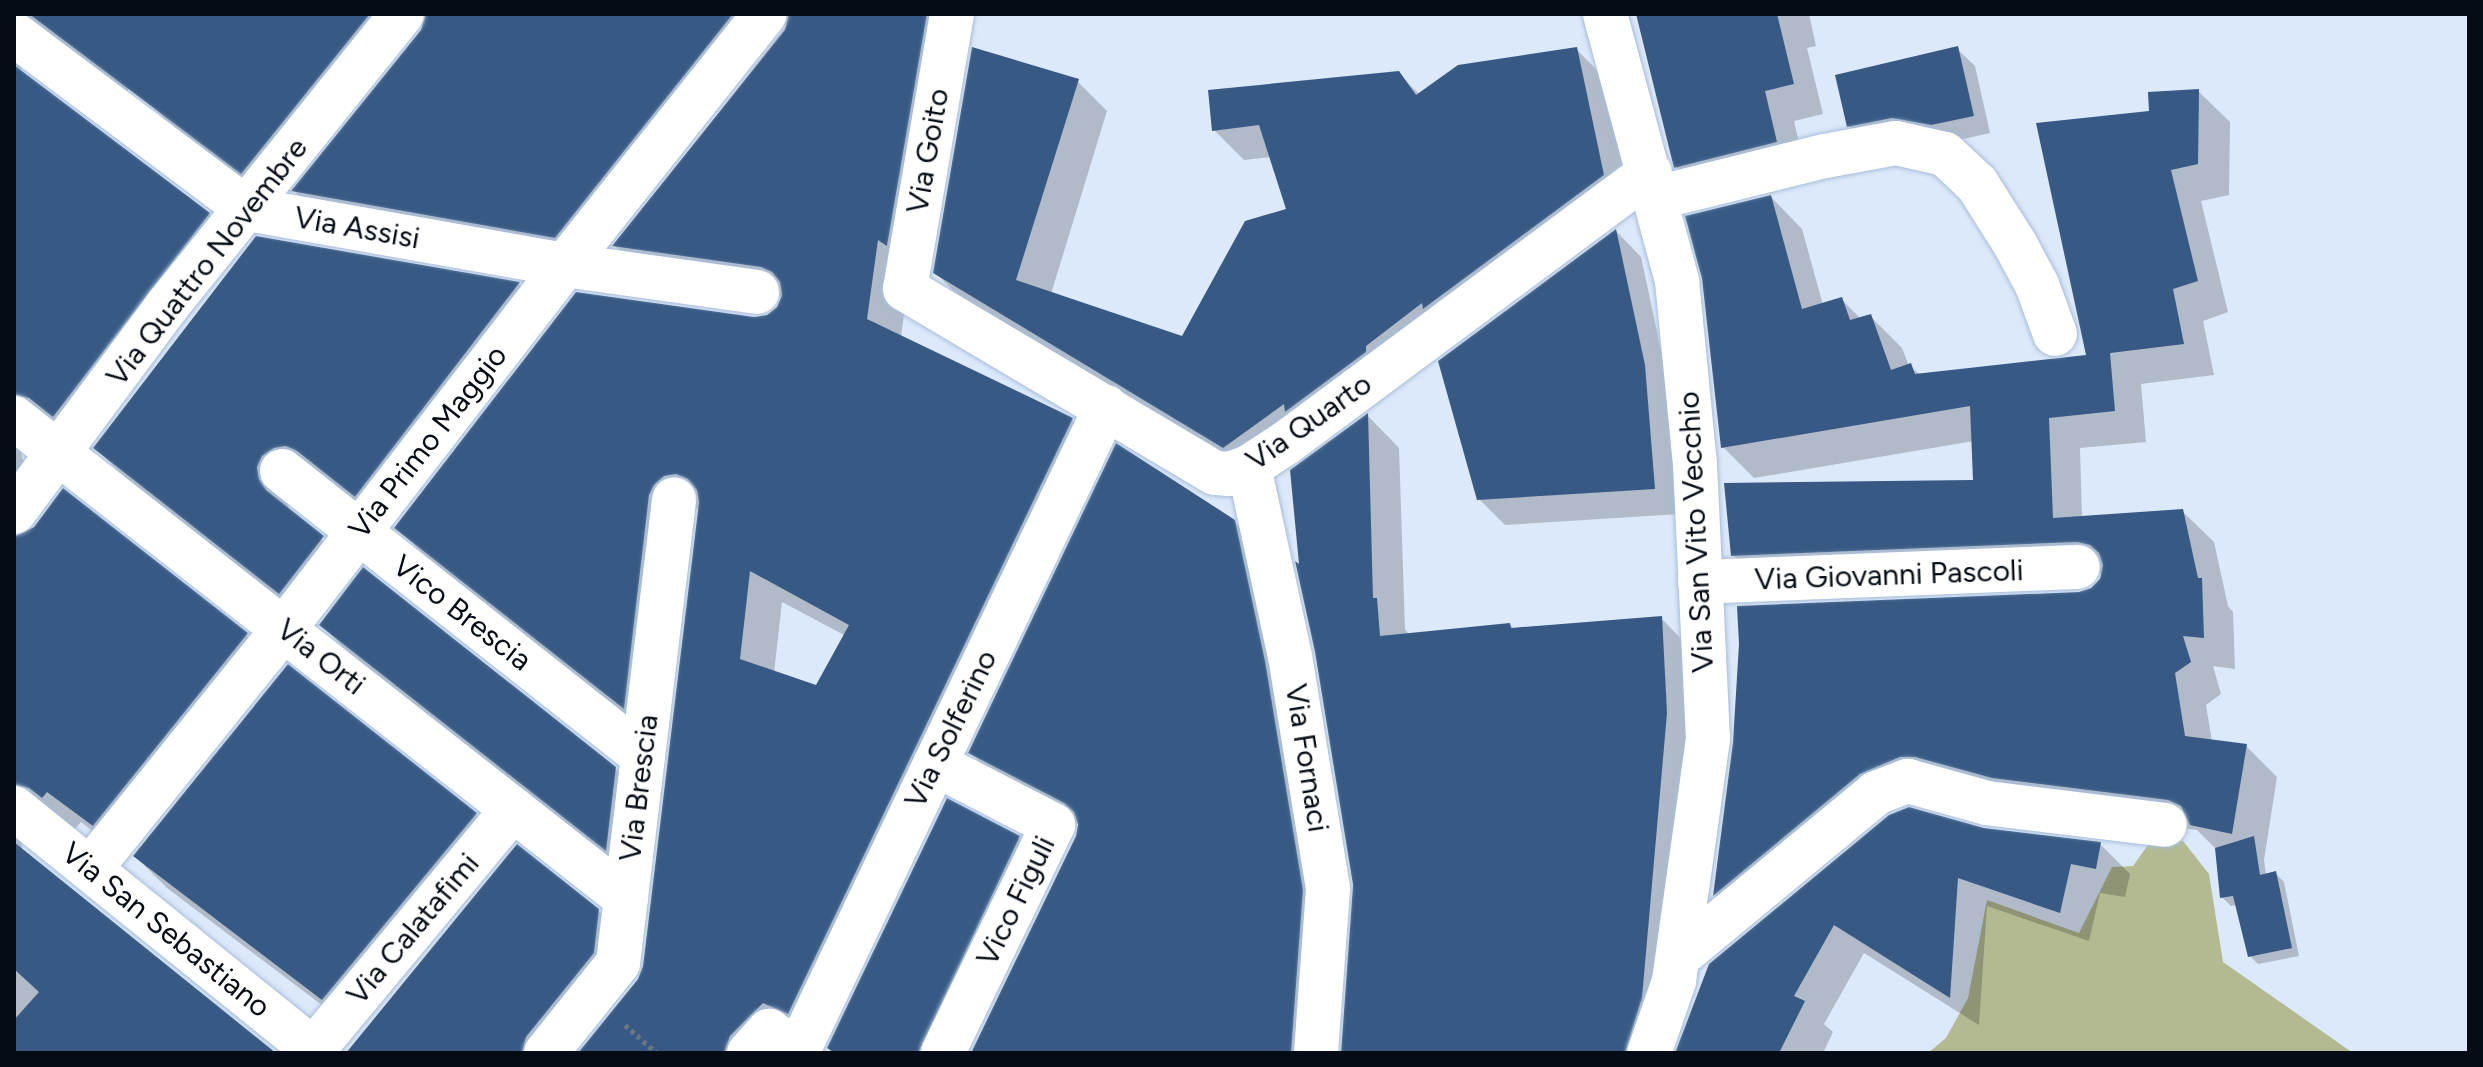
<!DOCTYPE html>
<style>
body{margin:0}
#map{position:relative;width:2483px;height:1067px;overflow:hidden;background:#dce9fb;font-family:Figtree,sans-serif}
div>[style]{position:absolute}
.green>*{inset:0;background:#b3ba92}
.shadow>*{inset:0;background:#0003}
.building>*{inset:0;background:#375983}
.path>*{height:5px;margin-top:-2.5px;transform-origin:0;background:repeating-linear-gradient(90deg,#6c7683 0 4px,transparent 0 8px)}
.roads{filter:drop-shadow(0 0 2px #a7bdd9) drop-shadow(0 0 2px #a7bdd9)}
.street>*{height:44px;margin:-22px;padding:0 22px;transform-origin:22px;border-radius:22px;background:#fff}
span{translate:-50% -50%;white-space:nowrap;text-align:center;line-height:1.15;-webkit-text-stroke:8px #fff;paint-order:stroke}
.street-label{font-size:30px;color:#050c15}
.frame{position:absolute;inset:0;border:16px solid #050c15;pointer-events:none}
</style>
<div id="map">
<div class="green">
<div style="clip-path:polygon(2155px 835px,2183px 841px,2209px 874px,2223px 962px,2353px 1053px,1928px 1053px,1946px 1038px,1968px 998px,1987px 900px,2079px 933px,2112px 867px,2133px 866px)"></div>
</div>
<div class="shadow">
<div style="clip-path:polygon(14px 14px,158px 14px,127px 93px,21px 65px,22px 74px,209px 214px,241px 246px,86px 448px,21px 449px,22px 459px,54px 491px,23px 538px,36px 528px,63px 491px,247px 635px,279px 667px,126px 857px,81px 822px,75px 829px,21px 838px,22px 851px,272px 1053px,14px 1053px)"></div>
<div style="clip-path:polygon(evenodd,183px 14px,972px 14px,910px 271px,901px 337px,1072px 420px,1104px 452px,777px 1053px,580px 1053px,639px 980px,645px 967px,700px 507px,686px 517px,656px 739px,429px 560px,397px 527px,754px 319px,768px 317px,779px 308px,783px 297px,646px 278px,615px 246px,790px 21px,778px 31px,587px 269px,326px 223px,294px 191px,427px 22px,415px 30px,275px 204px,177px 131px,145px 99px,183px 14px,782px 602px,846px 636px,817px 688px,774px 673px,782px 602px)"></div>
<div style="clip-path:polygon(1637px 14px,1809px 14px,1816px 46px,1807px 48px,1823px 114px,1794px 121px,1806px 172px,1706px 197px,1676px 167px)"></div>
<div style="clip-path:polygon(1576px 49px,1606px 79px,1633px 205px,1254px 477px,965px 303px,935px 272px,1077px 81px,1107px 111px,1051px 294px,1183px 339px,1289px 211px,1271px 157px,1244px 160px,1214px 130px,1398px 73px,1420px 95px)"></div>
<div style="clip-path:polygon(1957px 49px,1975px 66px,1990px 133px,1950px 142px,1866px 143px,1849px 126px)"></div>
<div style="clip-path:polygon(2198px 91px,2230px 122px,2229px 195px,2201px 201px,2228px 312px,2203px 321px,2214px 375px,2141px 384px,2146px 442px,2080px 448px,2082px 518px,2182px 511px,2214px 542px,2228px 606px,2233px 612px,2235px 669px,2213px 666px,2221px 694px,2206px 705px,2212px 741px,2246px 746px,2277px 777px,2264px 860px,2266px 875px,2275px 873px,2284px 882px,2299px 956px,2258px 964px,2250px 956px,2237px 905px,2231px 906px,2222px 897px,2218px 851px,2197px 830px,2025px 809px,1948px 788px,1892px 805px,1746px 926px,1715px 895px,1735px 743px,2092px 590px,2103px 573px,1765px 586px,1733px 555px,1976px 482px,1974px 441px,1754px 478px,1723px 447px,1771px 197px,1802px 229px,1823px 305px,1841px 299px,1861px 319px,1870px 316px,1902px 348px,1909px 366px,1921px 375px,2088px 356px,2152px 112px)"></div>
<div style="clip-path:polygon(1616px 231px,1641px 257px,1670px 392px,1680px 514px,1505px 525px,1479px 499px)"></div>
<div style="clip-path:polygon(256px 238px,519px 284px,550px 315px,387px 526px,288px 499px,289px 511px,354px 569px,312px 624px,127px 479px,95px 448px)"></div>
<div style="clip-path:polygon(1368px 416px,1399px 448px,1405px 629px,1409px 635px,1510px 625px,1514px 629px,1661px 618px,1693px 651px,1666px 1053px,1343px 1053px,1355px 885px,1302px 568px)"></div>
<div style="clip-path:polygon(1234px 521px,1267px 554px,1325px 1053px,973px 1053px,1077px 836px,1080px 825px,1003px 785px,971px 753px)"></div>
<div style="clip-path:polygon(321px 625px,615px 768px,648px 801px,638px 880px,353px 657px)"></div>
<div style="clip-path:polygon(288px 667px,476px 815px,508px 846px,355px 1030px,167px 888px,135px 856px)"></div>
<div style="clip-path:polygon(948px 801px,1019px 838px,1051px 870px,963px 1053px,829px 1053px)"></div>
<div style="clip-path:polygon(1983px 830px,2100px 844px,2130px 874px,2125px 897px,2100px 893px,2089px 941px,1987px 906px,1979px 1025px,1864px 953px,1824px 1024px,1833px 1032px,1823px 1053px,1678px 1053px,1711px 965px)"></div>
<div style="clip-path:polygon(598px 910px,631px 943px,626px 986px,575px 1053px,349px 1053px)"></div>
</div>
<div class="building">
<div style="clip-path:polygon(29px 14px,370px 14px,241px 174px)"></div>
<div style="clip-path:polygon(426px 14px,733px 14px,555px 238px,291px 191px,421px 30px)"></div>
<div style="clip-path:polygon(evenodd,789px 14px,927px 14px,887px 246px,878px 240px,867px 319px,1073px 418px,788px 1014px,763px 1003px,730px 1036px,724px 1053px,578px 1053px,638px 979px,643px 966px,699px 502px,697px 490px,688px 479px,676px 474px,664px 476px,654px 485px,649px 495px,624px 709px,394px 528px,576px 292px,754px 317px,767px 315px,777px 307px,782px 295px,780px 282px,772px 272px,761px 267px,612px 246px,785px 30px,789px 14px,750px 571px,849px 625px,816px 685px,740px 659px,750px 571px)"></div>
<div style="clip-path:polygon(1636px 14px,1777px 14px,1794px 84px,1765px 91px,1777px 142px,1674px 168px)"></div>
<div style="clip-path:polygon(1958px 46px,1974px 116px,1931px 125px,1892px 118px,1847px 127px,1835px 75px)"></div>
<div style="clip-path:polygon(972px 47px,1079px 79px,1016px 280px,1182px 336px,1245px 221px,1286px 209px,1259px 125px,1212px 131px,1208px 90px,1399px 71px,1416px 95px,1458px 65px,1577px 47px,1604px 175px,1423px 309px,1422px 303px,1366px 346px,1366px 352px,1285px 412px,1284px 404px,1223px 448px,933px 273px)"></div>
<div style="clip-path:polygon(14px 65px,210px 213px,53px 417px,29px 398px,14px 394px)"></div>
<div style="clip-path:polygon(2199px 89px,2198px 164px,2171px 170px,2198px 281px,2173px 289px,2184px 344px,2110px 353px,2115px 411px,2049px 418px,2053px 518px,2183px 509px,2198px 578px,2202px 578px,2204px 638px,2183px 636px,2191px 662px,2175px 673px,2185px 736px,2247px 744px,2232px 834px,2190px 825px,2181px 806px,2168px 800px,1992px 778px,1915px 757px,1900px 757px,1860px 774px,1713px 896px,1733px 742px,1739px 644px,1737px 606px,2079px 592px,2091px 588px,2100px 579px,2103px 565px,2099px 553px,2090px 545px,2077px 542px,1731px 556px,1724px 483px,1973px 480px,1970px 406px,1721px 448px,1702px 279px,1685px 216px,1771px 195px,1802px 309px,1842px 297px,1850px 320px,1871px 314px,1891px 370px,1911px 363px,1915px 374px,2086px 355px,2036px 123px,2149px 111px,2148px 92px)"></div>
<div style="clip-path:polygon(1616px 229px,1645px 365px,1655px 489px,1477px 500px,1438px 361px)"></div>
<div style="clip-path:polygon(256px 236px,520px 282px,355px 497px,297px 451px,286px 446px,274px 448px,262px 456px,257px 467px,259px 479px,266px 490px,324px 536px,279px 594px,93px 448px)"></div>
<div style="clip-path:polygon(1368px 413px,1373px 598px,1377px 598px,1380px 636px,1510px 623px,1511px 628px,1662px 616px,1667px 713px,1642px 998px,1625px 1053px,1341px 1053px,1353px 885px,1315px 652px,1295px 561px,1299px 564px,1290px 470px)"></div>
<div style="clip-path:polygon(1116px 443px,1235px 520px,1265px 661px,1303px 890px,1291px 1053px,971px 1053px,1076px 836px,1078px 824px,1074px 812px,1064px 803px,968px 753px)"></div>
<div style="clip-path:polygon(63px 488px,248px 633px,93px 826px,47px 792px,42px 798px,29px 788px,14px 784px,14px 537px,34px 527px)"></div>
<div style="clip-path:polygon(363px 567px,616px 767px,606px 851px,319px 625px)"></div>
<div style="clip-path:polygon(288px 664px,477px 813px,322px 1000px,133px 856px)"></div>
<div style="clip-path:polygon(947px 798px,1020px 836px,918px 1053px,835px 1053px,827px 1048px)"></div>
<div style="clip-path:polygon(1909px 807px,1984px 828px,2101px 842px,2096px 869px,2071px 864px,2060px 913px,1958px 878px,1950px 998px,1834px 925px,1794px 996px,1805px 1001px,1779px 1053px,1675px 1053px,1709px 964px,1889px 815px)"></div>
<div style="clip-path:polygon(2254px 836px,2260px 875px,2276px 871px,2292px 948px,2248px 957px,2233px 896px,2220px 898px,2215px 848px)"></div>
<div style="clip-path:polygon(14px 842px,276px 1053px,14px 1053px,14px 1020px,39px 992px,14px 969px)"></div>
<div style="clip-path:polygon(517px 844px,599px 909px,594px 953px,526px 1037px,522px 1053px,346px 1053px)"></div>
</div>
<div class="path">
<div style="left:625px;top:1025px;width:43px;rotate:41.2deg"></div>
</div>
<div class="roads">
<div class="street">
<div style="left:952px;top:14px;width:279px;rotate:99.7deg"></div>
<div style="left:905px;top:289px;width:360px;rotate:30.7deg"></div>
<div style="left:1215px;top:473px;width:14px;rotate:4deg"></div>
<div style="left:1229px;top:474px;width:21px;rotate:-19deg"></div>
<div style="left:1249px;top:467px;width:45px;rotate:-33.3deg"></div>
<div style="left:1287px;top:442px;width:452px;rotate:-36.6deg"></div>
<div style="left:1605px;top:14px;width:277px;rotate:74.9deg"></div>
<div style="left:1677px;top:281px;width:184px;rotate:84.4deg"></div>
<div style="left:1695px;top:464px;width:275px;rotate:87.3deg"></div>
<div style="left:1708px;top:739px;width:244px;rotate:98deg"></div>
<div style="left:1674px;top:981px;width:76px;rotate:109.1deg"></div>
<div style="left:14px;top:34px;width:291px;rotate:36.9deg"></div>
<div style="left:247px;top:209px;width:323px;rotate:10deg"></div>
<div style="left:565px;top:265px;width:194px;rotate:8deg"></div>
<div style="left:1656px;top:198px;width:174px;rotate:-14deg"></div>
<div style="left:1825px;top:156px;width:72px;rotate:-10.4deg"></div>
<div style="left:1896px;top:143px;width:50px;rotate:12.7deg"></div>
<div style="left:1945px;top:154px;width:44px;rotate:43.2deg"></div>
<div style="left:1977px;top:184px;width:71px;rotate:57.7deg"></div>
<div style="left:2015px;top:244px;width:47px;rotate:61.8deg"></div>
<div style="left:2037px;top:285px;width:52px;rotate:69.8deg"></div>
<div style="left:14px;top:418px;width:778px;rotate:38.11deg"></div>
<div style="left:1249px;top:467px;width:193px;rotate:77.8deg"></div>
<div style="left:1290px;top:656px;width:236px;rotate:80.7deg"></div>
<div style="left:1328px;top:889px;width:164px;rotate:94.2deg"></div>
<div style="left:282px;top:471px;width:460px;rotate:38.3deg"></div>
<div style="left:14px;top:512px;width:257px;rotate:-53.4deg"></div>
<div style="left:167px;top:306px;width:375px;rotate:-51.2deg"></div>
<div style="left:1700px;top:582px;width:378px;rotate:-2.3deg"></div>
<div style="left:935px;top:764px;width:133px;rotate:27.3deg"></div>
<div style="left:1053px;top:825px;width:253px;rotate:115.8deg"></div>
<div style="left:14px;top:808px;width:390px;rotate:38.9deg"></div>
<div style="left:90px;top:869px;width:309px;rotate:-51.1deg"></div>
<div style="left:284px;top:629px;width:460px;rotate:-52.3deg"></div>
<div style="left:565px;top:265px;width:321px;rotate:-51.5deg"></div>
<div style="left:1678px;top:957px;width:257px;rotate:-39.6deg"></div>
<div style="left:1876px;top:793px;width:34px;rotate:-21deg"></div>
<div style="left:1908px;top:781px;width:82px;rotate:15.6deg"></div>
<div style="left:1987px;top:803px;width:179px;rotate:7deg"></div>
<div style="left:313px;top:1050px;width:313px;rotate:-50.3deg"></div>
<div style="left:798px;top:1051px;width:714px;rotate:-64.44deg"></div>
<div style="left:546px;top:1053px;width:115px;rotate:-51.3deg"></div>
<div style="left:618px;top:963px;width:467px;rotate:-83.1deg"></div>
<div style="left:749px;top:1053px;width:30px;rotate:-48deg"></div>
<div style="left:769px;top:1031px;width:38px;rotate:35deg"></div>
</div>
</div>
<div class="street-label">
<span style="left:928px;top:151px;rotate:-80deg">Via Goito</span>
<span style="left:357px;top:228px;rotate:10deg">Via Assisi</span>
<span style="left:207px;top:262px;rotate:-52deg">Via Quattro Novembre</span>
<span style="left:1309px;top:422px;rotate:-35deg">Via Quarto</span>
<span style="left:428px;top:442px;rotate:-52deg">Via Primo Maggio</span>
<span style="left:1696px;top:532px;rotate:-93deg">Via San Vito Vecchio</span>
<span style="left:1889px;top:575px;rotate:-2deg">Via Giovanni Pascoli</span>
<span style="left:462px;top:613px;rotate:38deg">Vico Brescia</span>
<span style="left:321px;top:657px;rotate:38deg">Via Orti</span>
<span style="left:951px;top:729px;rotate:-64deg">Via Solferino</span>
<span style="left:1307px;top:758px;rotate:81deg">Via Fornaci</span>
<span style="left:639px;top:788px;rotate:-83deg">Via Brescia</span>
<span style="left:1016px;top:901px;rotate:-64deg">Vico Figuli</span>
<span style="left:413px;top:929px;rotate:-50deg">Via Calatafimi</span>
<span style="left:166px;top:930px;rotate:39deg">Via San Sebastiano</span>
</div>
<div class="frame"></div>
</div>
